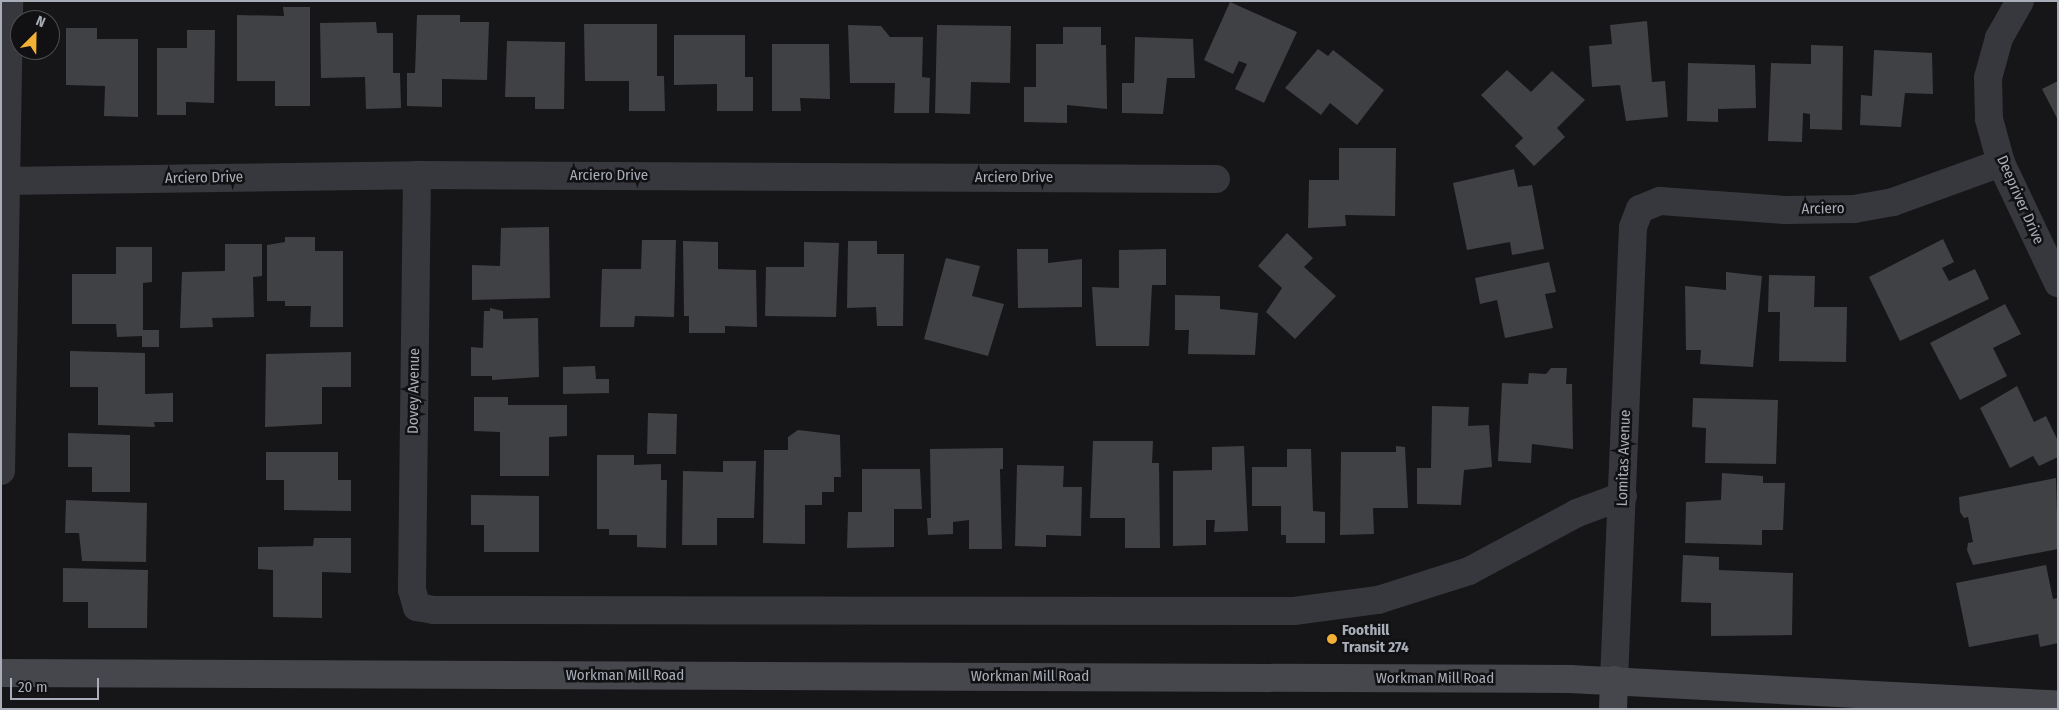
<!DOCTYPE html>
<style>
body{margin:0}
#map{position:relative;width:2059px;height:710px;overflow:hidden;background:#161618;font-family:"Fira Sans Condensed",sans-serif}
div>[style]{position:absolute}
.building>*{inset:0;background:#404145}
.street>*{height:28px;margin:-14px;padding:0 14px;transform-origin:14px;border-radius:14px;background:#37383d}
.secondary>*{height:28px;margin:-14px;padding:0 14px;transform-origin:14px;border-radius:14px;background:#45474d}
.dots>*{width:14px;height:14px;translate:-50% -50%;box-sizing:border-box;border:2px solid #111113;border-radius:50%}
span{translate:-50% -50%;white-space:nowrap;text-align:center;line-height:1.15;-webkit-text-stroke:5px #111113;paint-order:stroke}
.street-label{font-size:15px;color:#a8adb8}
.poi-label{font-size:15px;color:#a8adb8;font-weight:700}
.left{translate:0 -50%;text-align:left}
.frame{position:absolute;inset:0;border:2px solid #a8adb8;pointer-events:none}
.north{position:absolute;left:10px;top:10px;width:50px;height:50px;box-sizing:border-box;background:#111113;border:1px solid #4d4f55;border-radius:50%;rotate:23deg;font-size:14px;font-weight:700;line-height:20px;text-align:center;color:#a8adb8}
.north::after{content:'';display:block;margin:auto;width:18px;height:22px;background:#f2b134;clip-path:polygon(50% 0,100% 100%,50% 72%,0 100%)}
.scale{position:absolute;left:10px;top:678px;width:89px;height:22px;box-sizing:border-box;border:2px solid #a8adb8;border-top:0;padding-left:6px;font-size:15px;line-height:18px;white-space:nowrap;color:#a8adb8;-webkit-text-stroke:4px #111113;paint-order:stroke}
</style>
<div id="map">
<div class="building">
<div style="clip-path:polygon(1230px 2px,1297px 32px,1264px 103px,1235px 89px,1247px 64px,1239px 61px,1233px 74px,1204px 60px)"></div>
<div style="clip-path:polygon(283px 7px,310px 7px,310px 106px,275px 106px,275px 81px,237px 81px,237px 15px,284px 16px)"></div>
<div style="clip-path:polygon(417px 15px,460px 15px,460px 22px,489px 22px,487px 80px,442px 79px,442px 107px,407px 106px,407px 73px,415px 73px)"></div>
<div style="clip-path:polygon(1647px 21px,1652px 82px,1665px 81px,1668px 117px,1626px 121px,1620px 85px,1592px 87px,1589px 46px,1612px 44px,1610px 25px)"></div>
<div style="clip-path:polygon(376px 22px,377px 33px,393px 33px,393px 73px,400px 73px,401px 108px,366px 109px,365px 77px,321px 78px,320px 23px)"></div>
<div style="clip-path:polygon(584px 24px,657px 24px,657px 76px,664px 76px,665px 111px,629px 111px,629px 81px,585px 81px)"></div>
<div style="clip-path:polygon(848px 25px,881px 26px,890px 37px,923px 37px,922px 77px,930px 78px,929px 113px,894px 113px,895px 83px,850px 83px)"></div>
<div style="clip-path:polygon(937px 25px,1011px 26px,1010px 83px,971px 82px,970px 114px,935px 113px)"></div>
<div style="clip-path:polygon(1063px 27px,1101px 27px,1101px 45px,1106px 45px,1107px 109px,1067px 105px,1067px 123px,1024px 122px,1024px 87px,1036px 87px,1036px 44px,1063px 44px)"></div>
<div style="clip-path:polygon(66px 28px,97px 28px,97px 39px,138px 39px,138px 117px,104px 116px,105px 86px,66px 85px)"></div>
<div style="clip-path:polygon(187px 30px,215px 30px,214px 103px,186px 102px,186px 115px,157px 115px,157px 48px,187px 48px)"></div>
<div style="clip-path:polygon(674px 35px,745px 35px,745px 77px,753px 77px,753px 111px,717px 111px,717px 84px,674px 85px)"></div>
<div style="clip-path:polygon(1135px 37px,1193px 39px,1195px 78px,1167px 78px,1163px 114px,1122px 113px,1122px 83px,1134px 83px)"></div>
<div style="clip-path:polygon(507px 41px,565px 42px,564px 109px,535px 109px,535px 97px,505px 97px)"></div>
<div style="clip-path:polygon(772px 44px,829px 44px,830px 99px,800px 98px,801px 111px,772px 111px)"></div>
<div style="clip-path:polygon(1811px 45px,1843px 46px,1842px 130px,1810px 129px,1810px 114px,1803px 113px,1802px 142px,1768px 141px,1771px 63px,1811px 64px)"></div>
<div style="clip-path:polygon(1318px 49px,1328px 56px,1333px 50px,1384px 90px,1357px 125px,1330px 103px,1321px 115px,1285px 88px)"></div>
<div style="clip-path:polygon(1874px 50px,1932px 53px,1933px 94px,1905px 93px,1901px 127px,1860px 125px,1861px 95px,1872px 96px)"></div>
<div style="clip-path:polygon(1688px 63px,1755px 65px,1756px 108px,1718px 109px,1718px 122px,1687px 121px)"></div>
<div style="clip-path:polygon(1507px 70px,1531px 92px,1552px 71px,1585px 100px,1557px 128px,1565px 137px,1534px 166px,1515px 146px,1523px 138px,1481px 95px)"></div>
<div style="clip-path:polygon(2058px 81px,2058px 120px,2042px 89px)"></div>
<div style="clip-path:polygon(1339px 148px,1396px 148px,1395px 216px,1345px 215px,1346px 226px,1308px 228px,1309px 180px,1339px 180px)"></div>
<div style="clip-path:polygon(1514px 169px,1518px 187px,1532px 185px,1544px 249px,1512px 255px,1510px 242px,1467px 250px,1453px 183px)"></div>
<div style="clip-path:polygon(549px 227px,550px 298px,472px 300px,472px 265px,500px 266px,501px 228px)"></div>
<div style="clip-path:polygon(1287px 233px,1313px 258px,1304px 267px,1336px 296px,1295px 339px,1266px 312px,1282px 288px,1258px 266px)"></div>
<div style="clip-path:polygon(285px 237px,315px 237px,315px 251px,343px 251px,343px 327px,310px 327px,311px 306px,285px 306px,285px 301px,267px 301px,267px 245px,285px 242px)"></div>
<div style="clip-path:polygon(1943px 239px,1954px 262px,1942px 268px,1949px 281px,1975px 269px,1989px 299px,1900px 341px,1869px 277px)"></div>
<div style="clip-path:polygon(642px 240px,676px 240px,674px 317px,635px 316px,634px 327px,600px 327px,602px 269px,641px 269px)"></div>
<div style="clip-path:polygon(683px 241px,718px 242px,718px 269px,756px 270px,757px 327px,725px 326px,725px 333px,689px 333px,689px 316px,684px 316px)"></div>
<div style="clip-path:polygon(848px 241px,877px 241px,877px 254px,904px 254px,903px 326px,877px 326px,876px 307px,847px 308px)"></div>
<div style="clip-path:polygon(804px 242px,839px 243px,836px 317px,765px 316px,766px 267px,804px 267px)"></div>
<div style="clip-path:polygon(225px 244px,262px 244px,262px 276px,253px 277px,254px 317px,212px 318px,213px 327px,180px 328px,182px 272px,225px 271px)"></div>
<div style="clip-path:polygon(116px 247px,152px 247px,152px 282px,143px 283px,143px 330px,159px 330px,159px 347px,142px 347px,142px 336px,117px 337px,116px 324px,72px 324px,72px 274px,116px 274px)"></div>
<div style="clip-path:polygon(1017px 249px,1048px 249px,1048px 263px,1082px 259px,1082px 307px,1018px 308px)"></div>
<div style="clip-path:polygon(1166px 249px,1166px 285px,1152px 285px,1149px 346px,1096px 346px,1092px 287px,1119px 288px,1119px 250px)"></div>
<div style="clip-path:polygon(946px 258px,980px 266px,972px 296px,1004px 304px,988px 356px,924px 339px)"></div>
<div style="clip-path:polygon(1549px 262px,1556px 292px,1545px 294px,1553px 328px,1505px 338px,1497px 300px,1480px 304px,1475px 278px)"></div>
<div style="clip-path:polygon(1726px 272px,1762px 276px,1753px 367px,1700px 364px,1701px 350px,1686px 350px,1685px 286px,1726px 290px)"></div>
<div style="clip-path:polygon(1769px 275px,1815px 276px,1814px 307px,1847px 307px,1846px 362px,1779px 361px,1780px 312px,1768px 312px)"></div>
<div style="clip-path:polygon(1175px 295px,1220px 296px,1220px 309px,1258px 313px,1255px 355px,1188px 354px,1189px 330px,1175px 330px)"></div>
<div style="clip-path:polygon(2005px 304px,2021px 334px,1993px 348px,2007px 376px,1960px 400px,1930px 343px)"></div>
<div style="clip-path:polygon(490px 308px,503px 311px,503px 319px,538px 318px,539px 377px,492px 380px,492px 376px,471px 376px,471px 347px,483px 348px,484px 311px,490px 311px)"></div>
<div style="clip-path:polygon(70px 351px,145px 353px,145px 394px,173px 393px,173px 422px,154px 422px,155px 427px,98px 425px,98px 387px,70px 387px)"></div>
<div style="clip-path:polygon(351px 352px,351px 387px,322px 387px,322px 424px,265px 427px,266px 354px)"></div>
<div style="clip-path:polygon(595px 366px,596px 379px,609px 379px,609px 393px,563px 394px,563px 367px)"></div>
<div style="clip-path:polygon(1551px 368px,1567px 368px,1566px 384px,1572px 384px,1573px 449px,1532px 444px,1531px 463px,1498px 461px,1502px 383px,1528px 384px,1529px 373px,1546px 374px)"></div>
<div style="clip-path:polygon(2017px 386px,2034px 422px,2046px 416px,2058px 441px,2058px 457px,2039px 466px,2033px 456px,2010px 468px,1980px 408px)"></div>
<div style="clip-path:polygon(474px 397px,508px 397px,508px 405px,567px 405px,567px 436px,549px 437px,549px 476px,500px 476px,500px 432px,474px 431px)"></div>
<div style="clip-path:polygon(1693px 398px,1778px 400px,1776px 464px,1705px 463px,1706px 428px,1692px 427px)"></div>
<div style="clip-path:polygon(1432px 406px,1469px 407px,1468px 426px,1489px 425px,1492px 467px,1464px 470px,1461px 505px,1417px 504px,1417px 468px,1431px 468px)"></div>
<div style="clip-path:polygon(648px 413px,677px 414px,676px 454px,647px 454px)"></div>
<div style="clip-path:polygon(798px 430px,840px 435px,841px 477px,834px 477px,834px 492px,822px 492px,822px 505px,805px 505px,805px 544px,763px 543px,764px 450px,788px 450px,788px 437px)"></div>
<div style="clip-path:polygon(68px 433px,130px 435px,130px 492px,92px 492px,92px 467px,68px 467px)"></div>
<div style="clip-path:polygon(1093px 441px,1153px 441px,1152px 463px,1159px 463px,1160px 548px,1125px 548px,1125px 518px,1090px 518px)"></div>
<div style="clip-path:polygon(1244px 446px,1248px 531px,1214px 532px,1215px 520px,1206px 520px,1206px 545px,1173px 546px,1173px 471px,1212px 470px,1212px 447px)"></div>
<div style="clip-path:polygon(1396px 446px,1405px 447px,1408px 508px,1373px 508px,1374px 534px,1340px 535px,1341px 452px,1396px 452px)"></div>
<div style="clip-path:polygon(1003px 448px,1003px 469px,1000px 469px,1002px 549px,969px 549px,969px 520px,953px 522px,953px 534px,928px 535px,927px 518px,931px 518px,930px 449px)"></div>
<div style="clip-path:polygon(1287px 449px,1311px 449px,1313px 511px,1325px 512px,1325px 543px,1286px 543px,1286px 535px,1281px 535px,1281px 506px,1252px 506px,1252px 467px,1287px 467px)"></div>
<div style="clip-path:polygon(266px 452px,338px 452px,338px 480px,351px 480px,351px 511px,284px 510px,284px 480px,266px 480px)"></div>
<div style="clip-path:polygon(597px 455px,634px 455px,634px 465px,661px 464px,661px 480px,667px 480px,666px 548px,637px 547px,637px 535px,609px 535px,609px 529px,597px 529px)"></div>
<div style="clip-path:polygon(723px 461px,756px 461px,754px 518px,717px 518px,717px 545px,682px 545px,683px 471px,723px 472px)"></div>
<div style="clip-path:polygon(1017px 465px,1064px 466px,1063px 487px,1082px 487px,1081px 536px,1046px 535px,1046px 547px,1015px 546px)"></div>
<div style="clip-path:polygon(862px 469px,920px 469px,922px 509px,894px 509px,894px 547px,847px 548px,848px 512px,862px 512px)"></div>
<div style="clip-path:polygon(1722px 473px,1763px 476px,1763px 483px,1785px 483px,1783px 530px,1762px 530px,1762px 545px,1685px 543px,1686px 502px,1721px 500px)"></div>
<div style="clip-path:polygon(2056px 478px,2058px 549px,1973px 565px,1967px 550px,1968px 543px,1973px 542px,1968px 517px,1964px 518px,1960px 512px,1959px 497px)"></div>
<div style="clip-path:polygon(471px 495px,539px 496px,539px 552px,484px 552px,484px 525px,471px 525px)"></div>
<div style="clip-path:polygon(66px 500px,147px 503px,146px 562px,82px 561px,79px 533px,65px 533px)"></div>
<div style="clip-path:polygon(314px 538px,351px 538px,351px 573px,322px 572px,322px 618px,273px 617px,273px 570px,258px 569px,258px 547px,313px 546px)"></div>
<div style="clip-path:polygon(1683px 555px,1719px 557px,1719px 570px,1793px 573px,1792px 635px,1711px 636px,1711px 603px,1681px 602px)"></div>
<div style="clip-path:polygon(2046px 565px,2053px 599px,2058px 598px,2058px 643px,2040px 647px,2038px 634px,1969px 647px,1956px 583px)"></div>
<div style="clip-path:polygon(63px 568px,148px 570px,147px 628px,88px 628px,88px 602px,63px 602px)"></div>
</div>
<div class="street">
<div style="left:2020px;top:1px;width:43px;rotate:119.6deg"></div>
<div style="left:1999px;top:38px;width:41px;rotate:105.4deg"></div>
<div style="left:1988px;top:78px;width:41px;rotate:88.6deg"></div>
<div style="left:1989px;top:119px;width:46px;rotate:74.7deg"></div>
<div style="left:2001px;top:163px;width:133px;rotate:64.6deg"></div>
<div style="left:417px;top:175px;width:415px;rotate:90.7deg"></div>
<div style="left:412px;top:590px;width:18px;rotate:74deg"></div>
<div style="left:417px;top:607px;width:17px;rotate:10deg"></div>
<div style="left:434px;top:610px;width:860px;rotate:0.07deg"></div>
<div style="left:1294px;top:611px;width:85px;rotate:-7.5deg"></div>
<div style="left:1378px;top:600px;width:96px;rotate:-17.7deg"></div>
<div style="left:1469px;top:571px;width:123px;rotate:-28.2deg"></div>
<div style="left:1577px;top:513px;width:49px;rotate:-20.3deg"></div>
<div style="left:1px;top:181px;width:416px;rotate:-0.8deg"></div>
<div style="left:417px;top:175px;width:799px;rotate:0.29deg"></div>
<div style="left:1px;top:471px;width:470px;rotate:-89deg"></div>
<div style="left:1614px;top:680px;width:453px;rotate:-87.6deg"></div>
<div style="left:1633px;top:227px;width:19px;rotate:-69deg"></div>
<div style="left:1640px;top:209px;width:22px;rotate:-22deg"></div>
<div style="left:1660px;top:201px;width:125px;rotate:4.1deg"></div>
<div style="left:1785px;top:210px;width:69px;rotate:-0.8deg"></div>
<div style="left:1854px;top:209px;width:40px;rotate:-10deg"></div>
<div style="left:1893px;top:202px;width:115px;rotate:-19.9deg"></div>
</div>
<div class="secondary">
<div style="left:1px;top:673px;width:1569px;rotate:0.22deg"></div>
<div style="left:1570px;top:679px;width:489px;rotate:3deg"></div>
<div style="left:1613px;top:709px;width:29px;rotate:-88deg"></div>
</div>
<div class="dots">
<div style="left:1332px;top:639px;background:#f2b134"></div>
</div>
<div class="street-label">
<span style="left:609px;top:176px">Arciero Drive</span>
<span style="left:204px;top:178px;rotate:-1deg">Arciero Drive</span>
<span style="left:1014px;top:178px">Arciero Drive</span>
<span style="left:2020px;top:200px;rotate:66deg">Deepriver Drive</span>
<span style="left:1823px;top:209px;rotate:-1deg">Arciero</span>
<span style="left:414px;top:391px;rotate:-89deg">Dovey Avenue</span>
<span style="left:1624px;top:458px;rotate:-88deg">Lomitas Avenue</span>
<span style="left:625px;top:676px">Workman Mill Road</span>
<span style="left:1030px;top:677px">Workman Mill Road</span>
<span style="left:1435px;top:679px">Workman Mill Road</span>
</div>
<div class="poi-label">
<span class="left" style="left:1342px;top:639px">Foothill<br>Transit 274</span>
</div>
<div class="frame"></div>
<div class="north">N</div>
<div class="scale">20 m</div>
</div>
